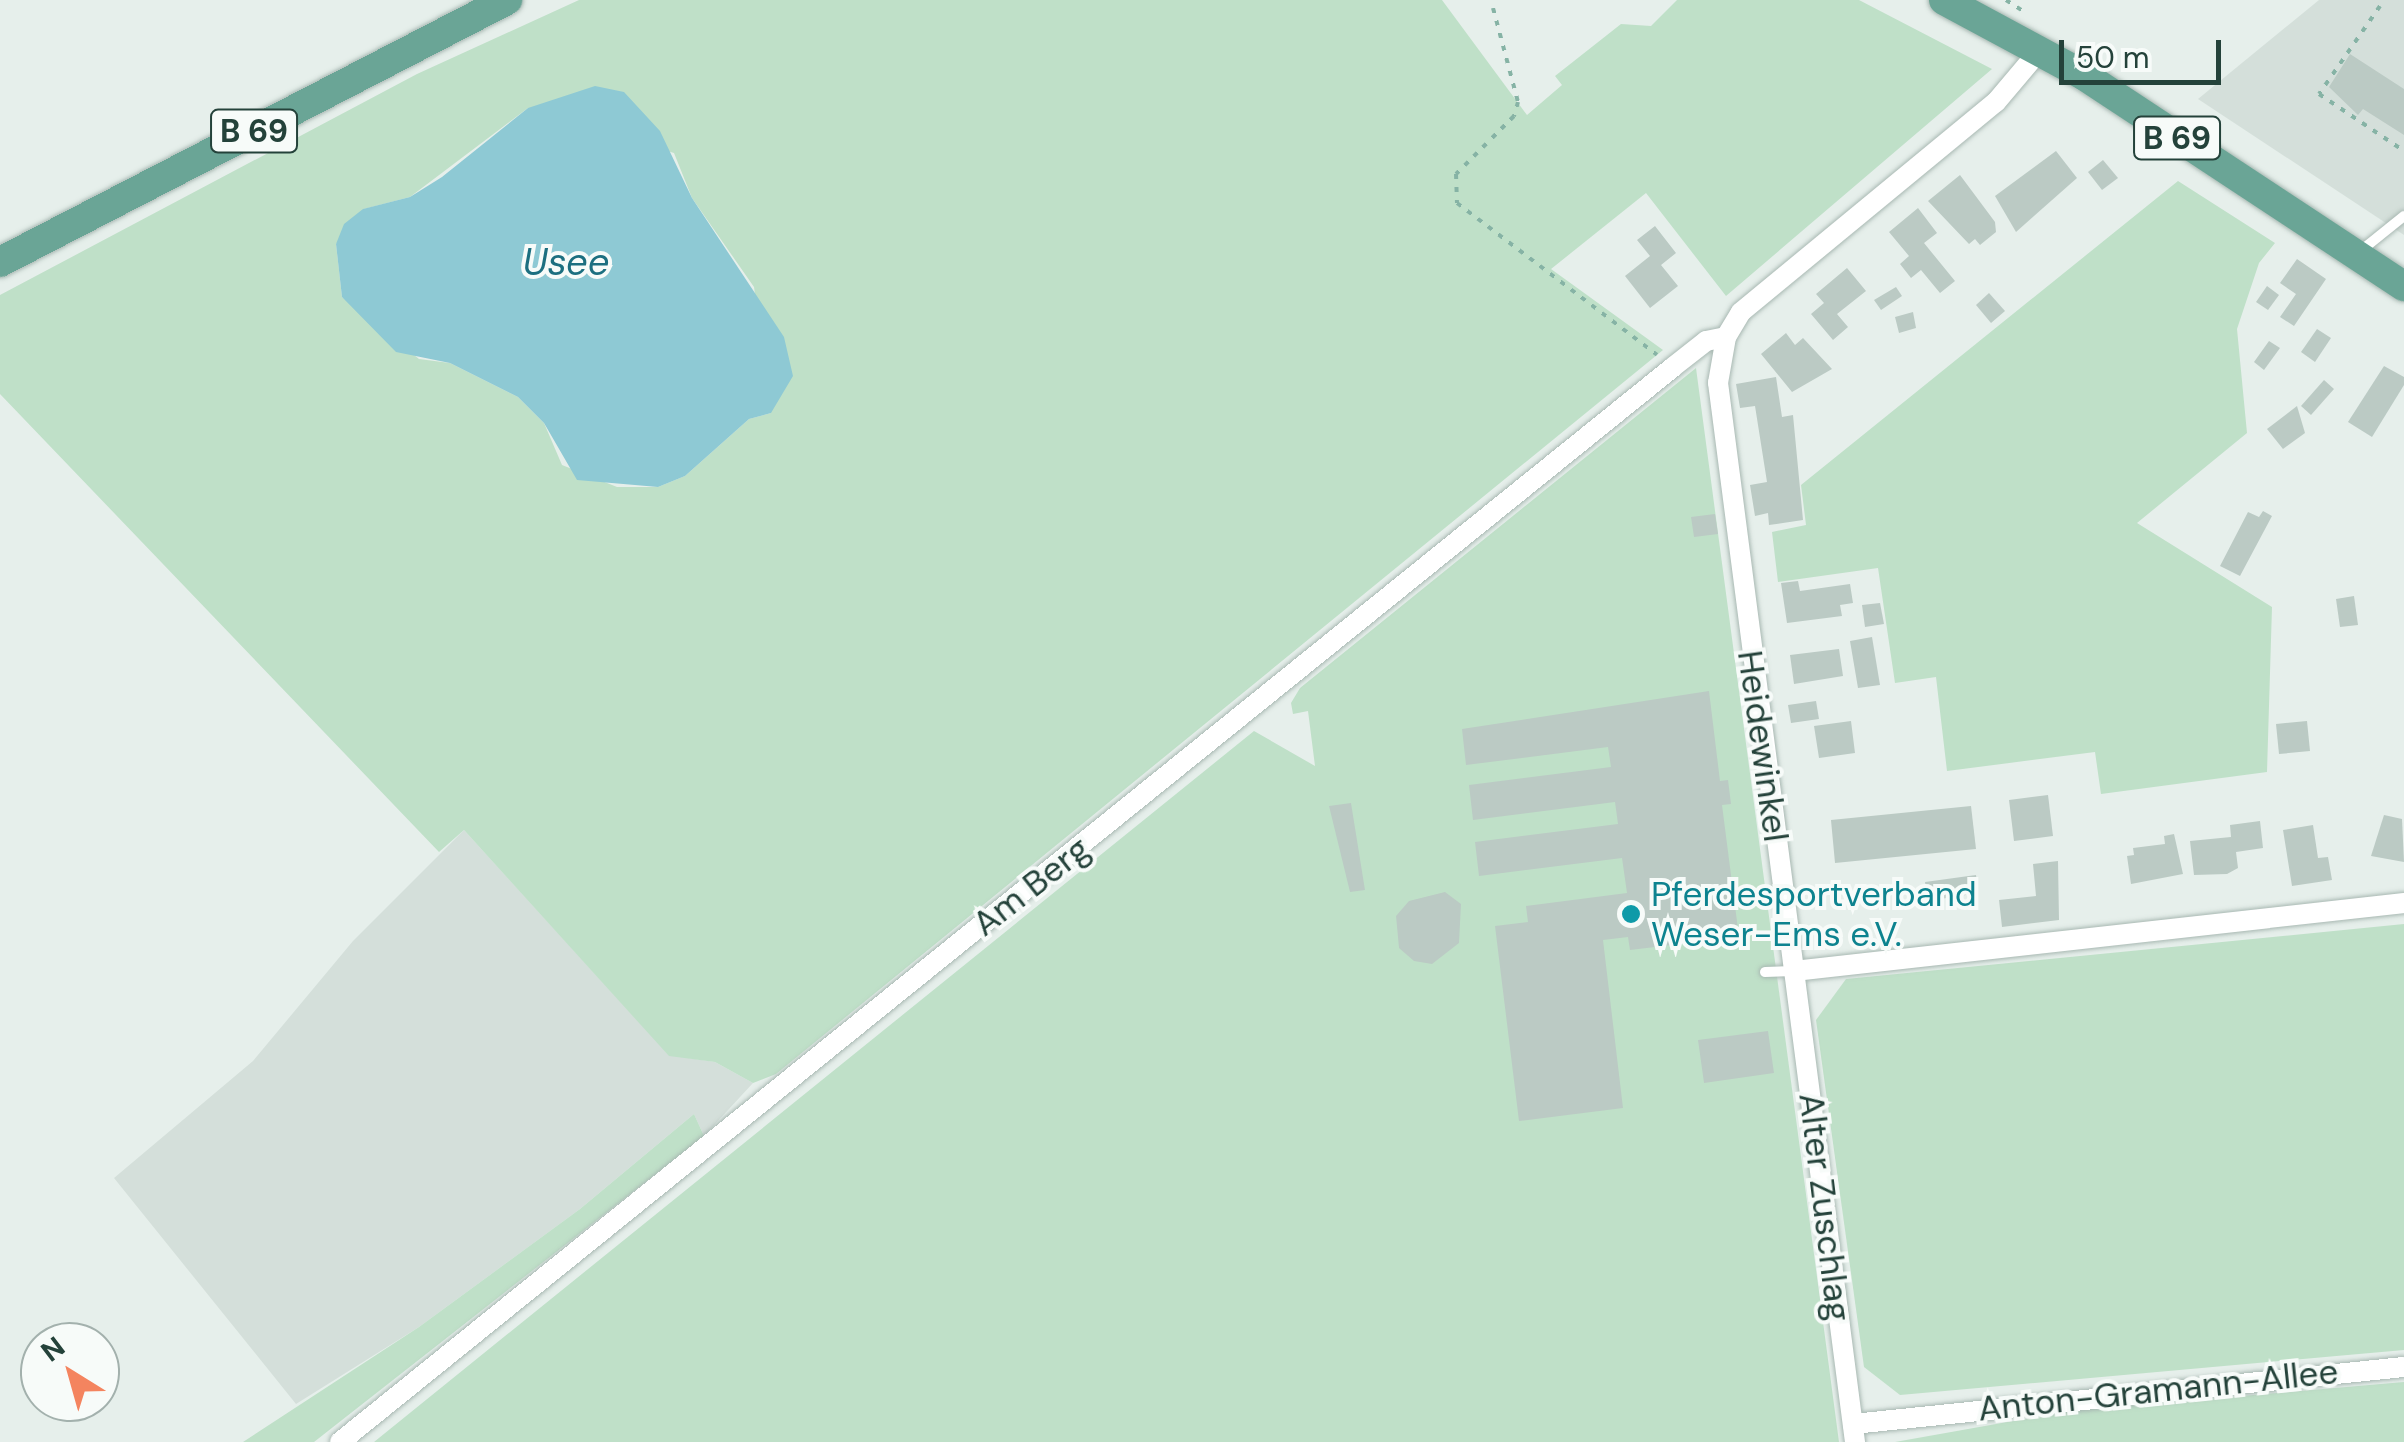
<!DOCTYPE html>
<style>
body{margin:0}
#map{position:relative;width:2404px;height:1442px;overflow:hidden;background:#e6efeb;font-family:"DM Sans",sans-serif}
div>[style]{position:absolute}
.built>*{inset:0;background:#d4dfda}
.green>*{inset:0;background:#bfe0c8}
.water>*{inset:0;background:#8ec9d4}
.building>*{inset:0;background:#bbcac4}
.path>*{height:4px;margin-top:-2px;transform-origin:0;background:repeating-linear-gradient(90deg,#86b3a5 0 5px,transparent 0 13px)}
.roads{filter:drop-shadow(0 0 2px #a8b8b2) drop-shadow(0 0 2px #a8b8b2)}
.lane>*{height:10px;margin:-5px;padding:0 5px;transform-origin:5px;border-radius:5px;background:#fff}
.street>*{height:20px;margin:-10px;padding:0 10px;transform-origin:10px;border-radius:10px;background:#fff}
.primary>*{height:30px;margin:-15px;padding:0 15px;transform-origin:15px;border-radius:15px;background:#6aa596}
.dots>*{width:28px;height:28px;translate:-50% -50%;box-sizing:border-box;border:5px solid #f7fbf9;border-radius:50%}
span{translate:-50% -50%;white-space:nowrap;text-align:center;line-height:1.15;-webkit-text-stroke:8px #f7fbf9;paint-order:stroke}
.shield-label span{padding:2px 8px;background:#f7fbf9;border:2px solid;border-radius:8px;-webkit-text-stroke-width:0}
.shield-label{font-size:32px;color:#24423a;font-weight:700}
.street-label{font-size:35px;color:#24423a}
.culture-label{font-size:35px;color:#0d838f}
.left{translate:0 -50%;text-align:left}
.water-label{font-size:38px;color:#1c6f80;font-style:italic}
.north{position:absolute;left:20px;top:1322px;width:100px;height:100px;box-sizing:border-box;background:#f7fbf9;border:2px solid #a3b1ad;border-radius:50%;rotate:323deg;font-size:28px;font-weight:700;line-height:40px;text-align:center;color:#24423a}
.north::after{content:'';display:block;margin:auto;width:35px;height:45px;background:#f4845f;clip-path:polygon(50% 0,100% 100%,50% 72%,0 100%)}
.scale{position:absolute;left:2059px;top:40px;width:162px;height:45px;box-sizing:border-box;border:5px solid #24423a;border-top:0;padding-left:12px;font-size:30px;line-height:35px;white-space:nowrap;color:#24423a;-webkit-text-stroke:8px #f7fbf9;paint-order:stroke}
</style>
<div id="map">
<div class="built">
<div style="clip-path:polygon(2319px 0,2404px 0,2404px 235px,2198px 99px)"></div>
<div style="clip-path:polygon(464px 830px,669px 1055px,715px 1062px,753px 1083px,704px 1136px,694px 1114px,580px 1209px,419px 1327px,296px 1404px,114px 1178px,253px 1061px,353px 941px)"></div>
</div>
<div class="green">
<div style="clip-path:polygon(evenodd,579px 0,1442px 0,1527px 115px,1562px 85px,1555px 76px,1621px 24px,1651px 26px,1677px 0,1859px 0,1992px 69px,1726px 296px,1646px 193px,1551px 269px,1663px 350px,776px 1074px,753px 1083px,715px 1062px,669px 1056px,464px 830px,439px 852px,0 394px,0 295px,417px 74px,579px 0,528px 108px,674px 153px,692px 198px,754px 287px,771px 413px,749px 419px,685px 476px,658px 487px,617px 487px,562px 465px,544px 423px,518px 397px,450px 363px,419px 359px,342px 297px,336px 244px,364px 209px,410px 197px,528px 108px)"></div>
<div style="clip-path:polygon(2178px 181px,2275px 243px,2259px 263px,2237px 329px,2247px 433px,2137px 523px,2272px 607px,2267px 772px,2101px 794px,2095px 752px,1947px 771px,1936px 677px,1895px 683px,1878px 568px,1778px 582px,1772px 532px,1806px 525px,1801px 485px)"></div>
<div style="clip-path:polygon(1696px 368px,1839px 1442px,374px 1442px,1254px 731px,1315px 766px,1308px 711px,1293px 714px,1291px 703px,1300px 688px)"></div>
<div style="clip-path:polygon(2404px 924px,2404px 1350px,1900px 1395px,1864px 1367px,1816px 1020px,1846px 979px)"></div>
<div style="clip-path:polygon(694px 1114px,704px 1136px,314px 1442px,243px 1442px,419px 1327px,580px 1209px)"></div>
<div style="clip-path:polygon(2404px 1382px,2404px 1442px,1895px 1442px,2069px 1411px)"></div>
</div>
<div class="water">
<div style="clip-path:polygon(595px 86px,624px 92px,660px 131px,692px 198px,784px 337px,793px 376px,771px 413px,749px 419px,685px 476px,658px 487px,577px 480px,544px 423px,518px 397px,450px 363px,396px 352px,342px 297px,336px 244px,344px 224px,363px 209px,410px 197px,442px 177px,528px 108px)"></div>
</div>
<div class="building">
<div style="clip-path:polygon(2350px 54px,2404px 89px,2404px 135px,2363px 109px,2358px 115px,2329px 87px)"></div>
<div style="clip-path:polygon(2056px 151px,2077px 178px,2016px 232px,1995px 196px)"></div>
<div style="clip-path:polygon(2103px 160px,2118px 178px,2102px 190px,2088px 172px)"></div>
<div style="clip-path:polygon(1960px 175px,1995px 222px,1996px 232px,1980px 245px,1975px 239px,1969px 244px,1928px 201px)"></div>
<div style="clip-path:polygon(1918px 208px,1937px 233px,1924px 243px,1955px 281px,1940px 293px,1921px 270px,1911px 278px,1900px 264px,1909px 256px,1889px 232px)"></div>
<div style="clip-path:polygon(1655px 226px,1676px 253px,1661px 265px,1678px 286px,1650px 308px,1625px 276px,1650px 256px,1637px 240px)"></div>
<div style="clip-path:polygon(2297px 259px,2326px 279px,2294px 326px,2280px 317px,2296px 294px,2280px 283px)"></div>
<div style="clip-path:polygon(1847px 268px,1866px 291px,1837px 314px,1848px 327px,1833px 340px,1811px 314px,1824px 303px,1816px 294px)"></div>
<div style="clip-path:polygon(2267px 286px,2279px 295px,2268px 310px,2256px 302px)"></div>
<div style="clip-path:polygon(1896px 287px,1902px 296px,1881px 310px,1874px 300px)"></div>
<div style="clip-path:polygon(1989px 293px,2005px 311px,1991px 323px,1976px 305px)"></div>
<div style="clip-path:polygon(1913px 312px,1916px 328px,1899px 333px,1895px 317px)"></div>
<div style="clip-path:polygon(2317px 329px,2331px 338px,2315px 362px,2301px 352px)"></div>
<div style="clip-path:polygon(1786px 333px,1795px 345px,1803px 338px,1832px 369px,1792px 392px,1761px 354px)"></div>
<div style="clip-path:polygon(2269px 341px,2280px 348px,2264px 370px,2254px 362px)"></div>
<div style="clip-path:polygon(2384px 366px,2404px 377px,2404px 385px,2372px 437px,2348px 422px)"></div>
<div style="clip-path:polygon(1776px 377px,1782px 417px,1793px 415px,1803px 520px,1769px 525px,1768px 513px,1755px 516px,1750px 485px,1767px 482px,1755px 406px,1740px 408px,1736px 384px)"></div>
<div style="clip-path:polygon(2324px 380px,2334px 389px,2311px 415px,2301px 406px)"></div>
<div style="clip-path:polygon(2297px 406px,2305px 433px,2283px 449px,2267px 429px)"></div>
<div style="clip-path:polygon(2263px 511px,2272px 516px,2240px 576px,2220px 566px,2248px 512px,2259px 517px)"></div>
<div style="clip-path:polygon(1715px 514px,1718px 534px,1694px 537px,1691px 517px)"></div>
<div style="clip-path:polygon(1798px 581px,1800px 591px,1850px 584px,1853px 603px,1840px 605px,1842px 616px,1787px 623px,1781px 583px)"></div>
<div style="clip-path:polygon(2354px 596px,2358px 625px,2340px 627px,2336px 599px)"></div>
<div style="clip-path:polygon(1880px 603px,1884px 624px,1865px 627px,1862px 605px)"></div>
<div style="clip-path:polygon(1872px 637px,1880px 685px,1858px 688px,1850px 641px)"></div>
<div style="clip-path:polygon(1839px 649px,1843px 676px,1794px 684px,1790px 655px)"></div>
<div style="clip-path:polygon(1709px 691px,1720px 781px,1728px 780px,1731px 804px,1722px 805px,1739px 937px,1630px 950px,1628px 937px,1603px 940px,1623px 1108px,1519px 1121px,1495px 926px,1528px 922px,1526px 906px,1627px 893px,1622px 858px,1479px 876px,1475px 842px,1618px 824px,1615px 802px,1473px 820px,1469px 785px,1611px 767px,1608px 747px,1466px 765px,1462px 729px)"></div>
<div style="clip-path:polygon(1816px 701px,1819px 719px,1791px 723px,1788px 705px)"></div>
<div style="clip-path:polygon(1851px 721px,1855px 753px,1819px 758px,1814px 726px)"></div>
<div style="clip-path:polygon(2307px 721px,2310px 751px,2279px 754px,2276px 724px)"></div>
<div style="clip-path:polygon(2048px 795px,2053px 836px,2014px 841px,2009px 800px)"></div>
<div style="clip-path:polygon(1351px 803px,1365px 890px,1350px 892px,1329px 806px)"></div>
<div style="clip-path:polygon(1971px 806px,1976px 849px,1835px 863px,1831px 820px)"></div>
<div style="clip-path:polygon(2384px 815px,2402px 819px,2404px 862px,2371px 856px)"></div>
<div style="clip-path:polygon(2260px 821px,2263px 848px,2236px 852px,2238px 868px,2227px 874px,2194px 875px,2190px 841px,2231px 837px,2230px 825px)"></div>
<div style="clip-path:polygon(2313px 825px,2318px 858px,2328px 857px,2332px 880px,2292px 886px,2283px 830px)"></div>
<div style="clip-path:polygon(2174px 834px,2183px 874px,2131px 884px,2127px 856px,2134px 855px,2133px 848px,2165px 844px,2164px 836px)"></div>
<div style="clip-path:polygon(2058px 861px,2059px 920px,2002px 927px,1999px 900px,2036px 896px,2033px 864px)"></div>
<div style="clip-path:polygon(1976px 875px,1978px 893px,1928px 901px,1925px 882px)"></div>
<div style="clip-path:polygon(1445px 892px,1461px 904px,1459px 943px,1432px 964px,1414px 961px,1399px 948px,1396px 916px,1409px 901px)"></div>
<div style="clip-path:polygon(1768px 1031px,1774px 1073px,1704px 1083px,1698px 1040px)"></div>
</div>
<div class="path">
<div style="left:2006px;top:0;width:20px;rotate:33deg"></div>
<div style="left:2380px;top:6px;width:107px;rotate:124.7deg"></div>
<div style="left:2319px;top:94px;width:102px;rotate:33.8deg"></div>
<div style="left:1493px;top:8px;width:97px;rotate:75.1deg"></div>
<div style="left:1518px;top:102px;width:15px;rotate:106deg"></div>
<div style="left:1514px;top:116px;width:82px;rotate:135deg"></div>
<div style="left:1456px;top:174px;width:29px;rotate:88deg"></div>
<div style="left:1457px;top:203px;width:251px;rotate:37.2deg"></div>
</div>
<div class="roads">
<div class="lane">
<div style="left:2358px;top:253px;width:59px;rotate:-38.8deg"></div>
<div style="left:1765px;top:972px;width:28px;rotate:-2deg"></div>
</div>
<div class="street">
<div style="left:1794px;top:971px;width:614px;rotate:-6.36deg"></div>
<div style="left:1853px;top:1424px;width:554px;rotate:-5.91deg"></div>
<div style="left:340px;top:1442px;width:1712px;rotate:-38.88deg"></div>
<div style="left:1673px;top:367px;width:42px;rotate:-38.2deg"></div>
<div style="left:1706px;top:341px;width:20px;rotate:-11deg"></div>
<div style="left:1855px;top:1442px;width:1068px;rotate:-97.37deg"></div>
<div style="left:1718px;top:383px;width:47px;rotate:-80.1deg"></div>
<div style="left:1726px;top:337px;width:29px;rotate:-59deg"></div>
<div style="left:1741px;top:312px;width:330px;rotate:-39.5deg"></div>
<div style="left:1996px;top:102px;width:68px;rotate:-49.8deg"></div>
</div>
<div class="primary">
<div style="left:1944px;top:0;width:160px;rotate:28.3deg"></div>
<div style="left:2085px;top:76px;width:382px;rotate:33.4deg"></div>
<div style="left:0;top:262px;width:571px;rotate:-27.33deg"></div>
</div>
</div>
<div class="dots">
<div style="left:1631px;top:914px;background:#0f9aa8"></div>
</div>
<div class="shield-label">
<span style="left:254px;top:131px">B 69</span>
<span style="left:2177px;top:138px">B 69</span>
</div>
<div class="street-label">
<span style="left:1763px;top:746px;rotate:82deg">Heidewinkel</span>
<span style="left:1031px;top:886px;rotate:-38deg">Am Berg</span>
<span style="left:1825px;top:1207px;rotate:83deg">Alter Zuschlag</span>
<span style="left:2158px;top:1390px;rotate:-6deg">Anton-Gramann-Allee</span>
</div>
<div class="culture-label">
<span class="left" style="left:1651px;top:914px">Pferdesportverband<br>Weser-Ems e.V.</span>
</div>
<div class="water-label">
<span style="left:566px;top:263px">Usee</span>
</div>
<div class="north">N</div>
<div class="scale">50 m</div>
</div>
